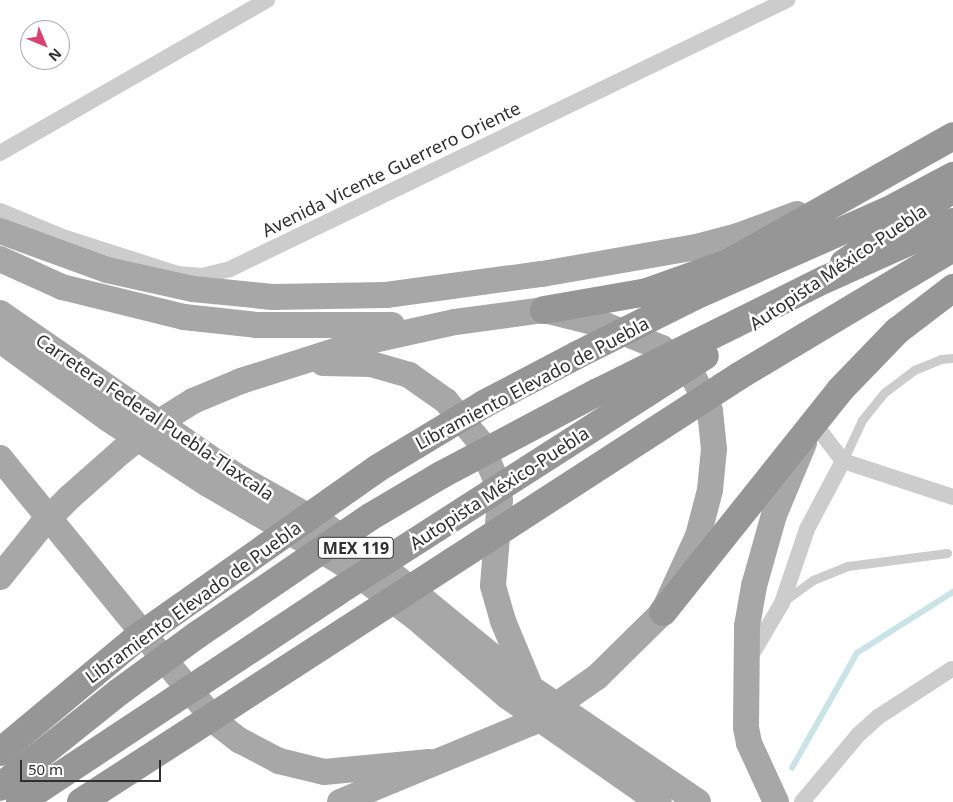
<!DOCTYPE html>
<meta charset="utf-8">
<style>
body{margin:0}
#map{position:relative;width:953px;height:802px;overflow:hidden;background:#fff;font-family:"Noto Sans",sans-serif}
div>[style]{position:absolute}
.stream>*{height:5.5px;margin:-2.75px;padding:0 2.75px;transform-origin:2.75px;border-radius:2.75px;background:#c9e3e7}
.lane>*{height:9px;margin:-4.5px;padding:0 4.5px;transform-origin:4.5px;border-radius:4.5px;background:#ccc}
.street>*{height:16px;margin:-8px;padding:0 8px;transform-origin:8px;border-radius:8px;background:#ccc}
.primary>*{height:26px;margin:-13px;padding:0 13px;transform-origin:13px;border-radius:13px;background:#a7a7a7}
.highway>*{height:28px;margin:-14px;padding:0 14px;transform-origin:14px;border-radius:14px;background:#969696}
.primary-bridge>*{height:26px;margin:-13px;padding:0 13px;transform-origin:13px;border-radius:13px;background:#a7a7a7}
.highway-bridge>*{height:28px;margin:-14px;padding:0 14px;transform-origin:14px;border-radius:14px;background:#969696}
span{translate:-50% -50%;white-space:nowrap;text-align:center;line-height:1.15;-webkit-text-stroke:5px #fff;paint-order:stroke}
.shield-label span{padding:1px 4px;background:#fff;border:1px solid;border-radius:4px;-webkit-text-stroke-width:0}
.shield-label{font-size:16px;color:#2f2f2f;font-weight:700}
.street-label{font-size:18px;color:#2f2f2f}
.north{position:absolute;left:20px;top:20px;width:50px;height:50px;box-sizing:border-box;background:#fff;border:1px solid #acacac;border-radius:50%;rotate:135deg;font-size:14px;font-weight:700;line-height:20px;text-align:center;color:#2f2f2f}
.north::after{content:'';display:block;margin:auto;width:18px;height:22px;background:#d74070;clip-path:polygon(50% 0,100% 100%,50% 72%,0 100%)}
.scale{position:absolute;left:20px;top:760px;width:141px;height:22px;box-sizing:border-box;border:2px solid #2f2f2f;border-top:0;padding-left:6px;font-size:15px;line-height:18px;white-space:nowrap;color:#2f2f2f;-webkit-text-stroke:4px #fff;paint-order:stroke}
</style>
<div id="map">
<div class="stream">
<div style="left:792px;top:768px;width:132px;rotate:-60.5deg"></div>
<div style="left:857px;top:653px;width:114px;rotate:-32.4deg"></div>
</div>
<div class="lane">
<div style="left:843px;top:461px;width:45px;rotate:-65.1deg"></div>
<div style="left:862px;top:420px;width:36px;rotate:-51deg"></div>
<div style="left:885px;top:392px;width:36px;rotate:-37deg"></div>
<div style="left:914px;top:370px;width:29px;rotate:-22deg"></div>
<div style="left:941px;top:359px;width:12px;rotate:-5deg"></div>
<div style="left:784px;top:601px;width:36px;rotate:-36deg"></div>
<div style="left:813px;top:580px;width:38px;rotate:-22deg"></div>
<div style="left:848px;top:566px;width:100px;rotate:-7.5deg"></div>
</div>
<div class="street">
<div style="left:0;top:153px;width:308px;rotate:-29.8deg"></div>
<div style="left:0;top:211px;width:65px;rotate:22.6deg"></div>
<div style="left:60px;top:236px;width:124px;rotate:17.9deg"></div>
<div style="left:178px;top:274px;width:24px;rotate:5deg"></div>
<div style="left:202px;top:276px;width:29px;rotate:-14deg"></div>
<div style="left:230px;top:269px;width:619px;rotate:-25.78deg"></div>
<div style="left:814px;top:423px;width:48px;rotate:52.7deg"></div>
<div style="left:843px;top:461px;width:116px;rotate:18.1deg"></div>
<div style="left:749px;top:659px;width:65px;rotate:-59.5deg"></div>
<div style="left:782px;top:603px;width:78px;rotate:-71.3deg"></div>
<div style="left:807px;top:529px;width:77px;rotate:-62.1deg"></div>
<div style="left:802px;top:802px;width:87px;rotate:-50.1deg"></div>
<div style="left:858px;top:735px;width:27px;rotate:-42deg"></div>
<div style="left:878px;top:717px;width:88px;rotate:-33deg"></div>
</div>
<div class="primary">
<div style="left:0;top:231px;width:114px;rotate:20deg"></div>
<div style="left:107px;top:270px;width:88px;rotate:12.5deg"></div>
<div style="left:193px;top:289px;width:80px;rotate:5.7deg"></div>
<div style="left:273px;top:297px;width:113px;rotate:-1deg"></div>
<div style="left:386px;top:295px;width:157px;rotate:-7.7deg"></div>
<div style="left:542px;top:274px;width:156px;rotate:-9.9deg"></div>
<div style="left:696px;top:247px;width:43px;rotate:-14.7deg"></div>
<div style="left:738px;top:236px;width:63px;rotate:-20.4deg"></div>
<div style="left:0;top:259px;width:68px;rotate:24.3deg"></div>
<div style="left:62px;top:287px;width:126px;rotate:13.8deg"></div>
<div style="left:184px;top:317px;width:72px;rotate:6.3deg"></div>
<div style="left:256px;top:325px;width:136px"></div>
<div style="left:0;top:313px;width:289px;rotate:34.6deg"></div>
<div style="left:238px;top:477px;width:102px;rotate:29.3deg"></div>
<div style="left:327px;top:527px;width:58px;rotate:34.5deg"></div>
<div style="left:375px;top:560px;width:202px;rotate:39.4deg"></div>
<div style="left:531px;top:688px;width:202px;rotate:34.3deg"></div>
<div style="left:0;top:340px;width:132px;rotate:36.1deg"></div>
<div style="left:107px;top:418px;width:121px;rotate:33.2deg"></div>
<div style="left:208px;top:484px;width:154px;rotate:30.4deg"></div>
<div style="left:341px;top:562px;width:94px;rotate:36.7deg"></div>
<div style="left:416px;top:618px;width:120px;rotate:40.6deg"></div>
<div style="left:507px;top:696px;width:185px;rotate:34.9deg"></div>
<div style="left:323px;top:363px;width:48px;rotate:1.2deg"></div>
<div style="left:371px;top:364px;width:40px;rotate:16deg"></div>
<div style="left:409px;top:375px;width:45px;rotate:35.1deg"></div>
<div style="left:446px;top:401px;width:53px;rotate:50.3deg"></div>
<div style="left:480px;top:442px;width:41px;rotate:67.2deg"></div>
<div style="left:496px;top:480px;width:20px;rotate:79deg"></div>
<div style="left:500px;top:500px;width:86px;rotate:94.7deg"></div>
<div style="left:493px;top:586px;width:36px;rotate:74deg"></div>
<div style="left:503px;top:621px;width:65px;rotate:67.4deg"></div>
<div style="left:193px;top:401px;width:52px;rotate:-22.6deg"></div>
<div style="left:241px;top:381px;width:125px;rotate:-17.7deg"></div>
<div style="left:360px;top:343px;width:97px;rotate:-12.5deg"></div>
<div style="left:455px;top:322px;width:90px;rotate:-7.7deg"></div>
<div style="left:544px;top:310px;width:63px;rotate:13.8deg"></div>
<div style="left:605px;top:325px;width:61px;rotate:22deg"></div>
<div style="left:662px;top:348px;width:46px;rotate:44.1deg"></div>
<div style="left:695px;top:380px;width:34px;rotate:64deg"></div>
<div style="left:710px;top:411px;width:38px;rotate:84deg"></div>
<div style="left:714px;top:449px;width:41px;rotate:95.6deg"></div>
<div style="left:710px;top:490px;width:48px;rotate:104.6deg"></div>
<div style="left:698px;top:536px;width:84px;rotate:114.7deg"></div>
<div style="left:663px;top:612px;width:93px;rotate:135.4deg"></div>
<div style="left:0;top:458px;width:286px;rotate:50.8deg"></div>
<div style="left:181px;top:680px;width:56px;rotate:50.1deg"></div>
<div style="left:217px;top:723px;width:28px;rotate:38deg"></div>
<div style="left:239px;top:740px;width:45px;rotate:27.7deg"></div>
<div style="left:279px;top:761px;width:46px;rotate:13.7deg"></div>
<div style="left:324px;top:772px;width:106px;rotate:-5.4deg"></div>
<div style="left:70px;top:497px;width:69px;rotate:-41.5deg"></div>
<div style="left:0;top:577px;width:65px;rotate:-51.2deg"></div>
<div style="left:340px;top:802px;width:207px;rotate:-22.5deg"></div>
<div style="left:776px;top:802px;width:65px;rotate:-114.6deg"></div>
<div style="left:749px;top:743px;width:16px;rotate:-101deg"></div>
<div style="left:746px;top:727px;width:101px;rotate:-89.4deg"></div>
<div style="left:747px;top:626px;width:41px;rotate:-80.1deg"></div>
<div style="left:754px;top:586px;width:74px;rotate:-74.3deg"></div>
<div style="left:774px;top:515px;width:78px;rotate:-67.4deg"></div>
</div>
<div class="highway">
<div style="left:844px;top:263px;width:132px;rotate:-34.2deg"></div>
<div style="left:544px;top:310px;width:105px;rotate:-9.9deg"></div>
<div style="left:647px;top:292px;width:86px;rotate:-19.7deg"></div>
<div style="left:728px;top:263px;width:258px;rotate:-29.4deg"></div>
<div style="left:739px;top:376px;width:249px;rotate:-30.9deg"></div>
<div style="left:663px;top:612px;width:284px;rotate:-51.4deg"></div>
<div style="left:840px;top:390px;width:82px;rotate:-46deg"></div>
<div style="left:897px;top:331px;width:71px;rotate:-37.5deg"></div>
</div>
<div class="primary-bridge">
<div style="left:122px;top:451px;width:49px;rotate:-37.6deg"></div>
<div style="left:161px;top:421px;width:38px;rotate:-32deg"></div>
<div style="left:41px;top:526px;width:41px;rotate:-45deg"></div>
<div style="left:531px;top:723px;width:80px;rotate:-34.9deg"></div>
</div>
<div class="highway-bridge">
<div style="left:0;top:752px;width:178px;rotate:-39.8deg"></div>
<div style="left:137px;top:638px;width:295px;rotate:-35.2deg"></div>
<div style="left:378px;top:468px;width:124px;rotate:-31.1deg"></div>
<div style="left:484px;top:404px;width:105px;rotate:-27.8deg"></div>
<div style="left:577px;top:355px;width:132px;rotate:-26.6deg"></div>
<div style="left:695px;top:296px;width:210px;rotate:-23.9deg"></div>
<div style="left:887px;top:211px;width:75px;rotate:-27.9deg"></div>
<div style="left:0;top:787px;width:152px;rotate:-38.6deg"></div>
<div style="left:119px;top:692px;width:97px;rotate:-36.2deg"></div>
<div style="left:197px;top:635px;width:209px;rotate:-34.3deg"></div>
<div style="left:370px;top:517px;width:82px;rotate:-30.6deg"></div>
<div style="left:441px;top:475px;width:178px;rotate:-27.9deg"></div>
<div style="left:598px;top:392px;width:254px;rotate:-26.4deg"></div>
<div style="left:826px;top:279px;width:139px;rotate:-24.2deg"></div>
<div style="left:20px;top:802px;width:380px;rotate:-33.5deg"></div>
<div style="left:337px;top:592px;width:437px;rotate:-32.7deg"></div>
<div style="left:81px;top:802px;width:784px;rotate:-32.92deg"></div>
</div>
<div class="shield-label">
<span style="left:356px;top:548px">MEX 119</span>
</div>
<div class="street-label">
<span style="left:391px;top:169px;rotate:-26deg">Avenida Vicente Guerrero Oriente</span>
<span style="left:838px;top:267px;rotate:-34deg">Autopista México-Puebla</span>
<span style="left:532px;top:383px;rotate:-28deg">Libramiento Elevado de Puebla</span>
<span style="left:155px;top:417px;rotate:34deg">Carretera Federal Puebla-Tlaxcala</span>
<span style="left:499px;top:488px;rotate:-33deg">Autopista México-Puebla</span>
<span style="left:193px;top:602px;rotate:-36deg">Libramiento Elevado de Puebla</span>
</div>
<div class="north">N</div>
<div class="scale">50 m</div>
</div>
